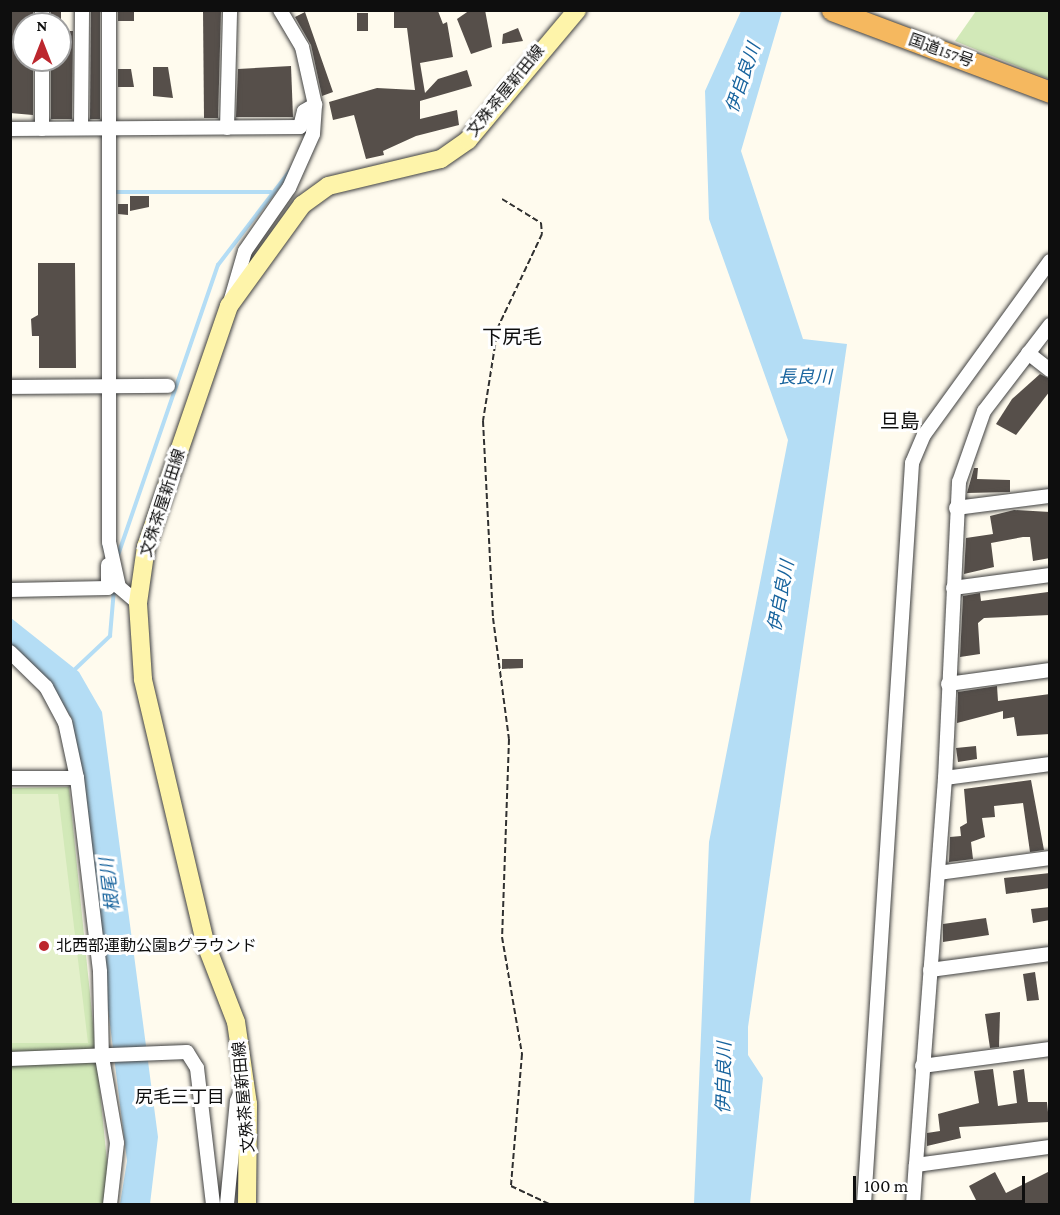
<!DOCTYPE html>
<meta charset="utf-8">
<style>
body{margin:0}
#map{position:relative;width:1060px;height:1215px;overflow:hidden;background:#fffbee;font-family:"Crimson Pro","Noto Sans JP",serif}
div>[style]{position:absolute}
.green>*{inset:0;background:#d2e9b8}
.pitch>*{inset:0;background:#e3f0ca}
.water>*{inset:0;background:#b4ddf5}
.stream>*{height:4px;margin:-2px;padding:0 2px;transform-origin:2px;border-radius:2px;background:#b4ddf5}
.building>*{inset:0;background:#564f4a}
.path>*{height:2px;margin-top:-1px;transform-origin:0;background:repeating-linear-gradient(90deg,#303030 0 6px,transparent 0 9px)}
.roads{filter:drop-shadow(0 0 2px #414141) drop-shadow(0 0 2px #414141)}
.minor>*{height:14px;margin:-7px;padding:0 7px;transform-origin:7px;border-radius:7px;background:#fff}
.secondary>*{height:18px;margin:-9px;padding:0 9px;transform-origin:9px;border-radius:9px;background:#fef4aa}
.trunk>*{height:21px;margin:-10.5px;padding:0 10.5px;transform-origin:10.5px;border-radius:10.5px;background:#f5b85f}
.dots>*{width:16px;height:16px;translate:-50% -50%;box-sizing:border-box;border:3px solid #fff;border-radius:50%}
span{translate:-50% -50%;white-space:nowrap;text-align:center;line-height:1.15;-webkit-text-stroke:6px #fff;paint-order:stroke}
.street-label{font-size:16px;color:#0e0e0e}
.poi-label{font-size:16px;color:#0e0e0e}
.left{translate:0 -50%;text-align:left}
.water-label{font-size:18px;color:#18649e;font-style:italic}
.neighbourhood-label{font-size:18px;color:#0e0e0e}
.quarter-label{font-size:20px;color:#0e0e0e}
.frame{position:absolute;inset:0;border:12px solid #0e0e0e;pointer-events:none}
.north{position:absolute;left:12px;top:12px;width:60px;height:60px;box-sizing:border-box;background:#fff;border:2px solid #9f9f9f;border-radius:50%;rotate:0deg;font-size:16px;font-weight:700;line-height:24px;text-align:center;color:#0e0e0e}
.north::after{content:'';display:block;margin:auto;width:21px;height:27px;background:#bc272e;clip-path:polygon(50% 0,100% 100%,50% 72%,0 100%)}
.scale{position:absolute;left:853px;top:1176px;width:172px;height:27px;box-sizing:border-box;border:3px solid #0e0e0e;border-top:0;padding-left:8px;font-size:18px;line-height:21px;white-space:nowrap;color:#0e0e0e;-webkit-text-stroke:4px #fff;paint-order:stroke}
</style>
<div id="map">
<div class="green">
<div style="clip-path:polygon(976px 11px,1049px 11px,1049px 79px,955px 41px)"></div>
<div style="clip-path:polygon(69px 787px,109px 1181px,103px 1204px,11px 1204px,10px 788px)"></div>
</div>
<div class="pitch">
<div style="clip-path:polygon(11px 794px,58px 794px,88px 1043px,11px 1043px)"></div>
</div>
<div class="water">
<div style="clip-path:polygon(741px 11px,782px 11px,741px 151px,803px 339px,847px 344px,748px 1027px,748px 1055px,763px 1078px,750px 1204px,694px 1204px,709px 842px,788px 440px,709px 219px,705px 91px)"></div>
<div style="clip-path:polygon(11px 618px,79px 672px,102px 712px,158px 1137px,150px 1204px,120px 1204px,127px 1161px,72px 719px,49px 681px,11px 647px)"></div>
</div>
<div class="stream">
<div style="left:111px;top:192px;width:160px"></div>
<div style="left:104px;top:545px;width:18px;rotate:74deg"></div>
<div style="left:117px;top:558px;width:310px;rotate:-71deg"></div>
<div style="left:218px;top:265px;width:123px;rotate:-52.6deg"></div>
<div style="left:71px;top:673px;width:54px;rotate:-43.5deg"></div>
<div style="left:110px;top:636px;width:47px;rotate:-85.1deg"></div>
</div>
<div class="building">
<div style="clip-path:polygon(10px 10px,33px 10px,33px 24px,24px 24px,24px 60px,33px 60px,33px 115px,10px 113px)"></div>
<div style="clip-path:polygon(51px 10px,61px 10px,61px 24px,51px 24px)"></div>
<div style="clip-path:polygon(91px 10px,100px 10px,100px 119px,90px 119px)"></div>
<div style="clip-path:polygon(118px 10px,134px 10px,134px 21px,118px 21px)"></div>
<div style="clip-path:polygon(203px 10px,221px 10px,218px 118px,204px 118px)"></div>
<div style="clip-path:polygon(394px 10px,438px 11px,443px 24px,447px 22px,453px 57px,420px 63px,425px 93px,438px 79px,467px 70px,472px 86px,420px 101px,420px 119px,457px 110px,459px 125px,416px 136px,383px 151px,384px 155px,366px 159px,354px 115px,333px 120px,329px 102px,377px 88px,415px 90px,407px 28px,394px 28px)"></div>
<div style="clip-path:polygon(470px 10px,485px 10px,492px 47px,471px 54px,457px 19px)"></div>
<div style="clip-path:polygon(305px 12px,333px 92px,322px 96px,311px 45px,295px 17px)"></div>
<div style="clip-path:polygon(357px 13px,368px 13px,368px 31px,357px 31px)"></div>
<div style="clip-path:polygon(518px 28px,523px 41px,502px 44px,503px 34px)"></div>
<div style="clip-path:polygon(60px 31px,73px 31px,72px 119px,51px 119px,51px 60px,60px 60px)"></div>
<div style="clip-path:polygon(291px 66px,293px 117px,236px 117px,238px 69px)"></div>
<div style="clip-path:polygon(153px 67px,168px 67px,173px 98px,153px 96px)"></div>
<div style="clip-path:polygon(118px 69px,131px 69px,134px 87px,118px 87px)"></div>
<div style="clip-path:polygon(130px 196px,149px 196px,149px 207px,130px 211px)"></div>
<div style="clip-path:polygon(118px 204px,128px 204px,128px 215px,118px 214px)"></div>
<div style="clip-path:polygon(38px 263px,75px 263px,76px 368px,39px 368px,39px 336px,32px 336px,31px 319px,38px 315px)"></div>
<div style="clip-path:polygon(1040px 374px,1050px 379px,1050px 391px,1016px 435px,996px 424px,1012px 399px)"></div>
<div style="clip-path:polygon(974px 468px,978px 468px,977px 479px,1010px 480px,1010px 492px,967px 493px)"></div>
<div style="clip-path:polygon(1014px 510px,1050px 512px,1050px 558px,1033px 561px,1030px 537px,1023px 537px,991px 543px,994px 567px,964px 574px,966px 538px,993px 534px,990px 516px)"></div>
<div style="clip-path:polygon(1048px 592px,1050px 615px,984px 618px,978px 623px,980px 654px,960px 657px,963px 596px,980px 593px,981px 601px)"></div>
<div style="clip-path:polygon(502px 659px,523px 659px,523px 668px,502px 669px)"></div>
<div style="clip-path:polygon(997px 686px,998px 701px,1050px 694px,1050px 734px,1017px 736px,1014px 717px,1003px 719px,1003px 711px,957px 723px,958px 692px)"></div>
<div style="clip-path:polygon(976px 746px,977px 759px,958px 762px,956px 748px)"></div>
<div style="clip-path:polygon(1031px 780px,1044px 850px,1030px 852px,1023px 803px,994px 806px,995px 817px,982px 818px,985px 837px,971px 842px,973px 859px,949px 862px,950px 837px,961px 836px,960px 827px,967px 823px,964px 789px)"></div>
<div style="clip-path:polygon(1050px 873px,1050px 888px,1006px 894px,1004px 878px)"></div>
<div style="clip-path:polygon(1050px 907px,1050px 920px,1033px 923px,1031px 909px)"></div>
<div style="clip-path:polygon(986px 918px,989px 935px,943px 942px,943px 924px)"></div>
<div style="clip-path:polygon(1035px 972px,1039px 1000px,1027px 1001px,1023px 974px)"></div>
<div style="clip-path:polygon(1000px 1012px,999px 1047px,990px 1048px,985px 1014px)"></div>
<div style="clip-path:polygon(993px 1069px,998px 1106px,1017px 1103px,1013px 1071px,1024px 1069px,1028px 1102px,1047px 1102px,1049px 1122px,959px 1127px,961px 1138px,927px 1146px,927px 1133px,940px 1131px,938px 1114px,979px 1103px,974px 1071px)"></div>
<div style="clip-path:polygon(1050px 1171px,1050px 1204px,978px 1204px,969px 1186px,995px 1172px,1006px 1193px)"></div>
</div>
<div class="path">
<div style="left:502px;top:199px;width:46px;rotate:31.6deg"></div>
<div style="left:541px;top:223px;width:11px;rotate:85deg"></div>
<div style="left:542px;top:234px;width:103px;rotate:115.3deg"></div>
<div style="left:498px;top:327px;width:95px;rotate:99.1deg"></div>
<div style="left:483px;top:421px;width:197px;rotate:87.1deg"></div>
<div style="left:493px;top:618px;width:122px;rotate:82.5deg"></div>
<div style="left:509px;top:739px;width:198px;rotate:92deg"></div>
<div style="left:502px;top:937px;width:119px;rotate:80.3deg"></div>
<div style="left:522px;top:1054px;width:132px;rotate:94.8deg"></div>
<div style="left:511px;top:1186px;width:42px;rotate:25.3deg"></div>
</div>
<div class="roads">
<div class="minor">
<div style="left:42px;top:10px;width:14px;rotate:90deg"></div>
<div style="left:109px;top:10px;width:532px;rotate:90deg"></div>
<div style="left:109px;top:542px;width:46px;rotate:77.5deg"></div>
<div style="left:119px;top:587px;width:25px;rotate:40deg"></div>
<div style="left:42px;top:60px;width:69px;rotate:90deg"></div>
<div style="left:81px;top:128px;width:118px;rotate:-89.5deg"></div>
<div style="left:227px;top:128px;width:118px;rotate:-88.5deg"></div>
<div style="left:10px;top:129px;width:290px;rotate:-0.4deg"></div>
<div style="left:300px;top:127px;width:16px;rotate:-76deg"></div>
<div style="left:304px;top:111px;width:13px;rotate:-29deg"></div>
<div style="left:229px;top:306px;width:57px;rotate:-73.8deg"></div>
<div style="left:245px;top:251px;width:77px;rotate:-55.1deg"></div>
<div style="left:289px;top:188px;width:59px;rotate:-66deg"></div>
<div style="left:313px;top:134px;width:29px;rotate:-86deg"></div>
<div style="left:315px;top:105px;width:59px;rotate:-102.6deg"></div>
<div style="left:302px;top:47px;width:43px;rotate:-120.7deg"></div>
<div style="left:1050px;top:325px;width:108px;rotate:127.5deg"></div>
<div style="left:984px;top:411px;width:75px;rotate:109.4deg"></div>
<div style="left:959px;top:482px;width:296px;rotate:92.7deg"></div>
<div style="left:945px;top:778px;width:388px;rotate:94.3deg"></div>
<div style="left:916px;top:1165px;width:135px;rotate:-7.7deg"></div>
<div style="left:1028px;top:353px;width:28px;rotate:38deg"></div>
<div style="left:10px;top:387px;width:158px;rotate:-0.4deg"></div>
<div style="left:956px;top:508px;width:95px;rotate:-7.3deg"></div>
<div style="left:953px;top:588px;width:98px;rotate:-7.6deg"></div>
<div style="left:10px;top:590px;width:98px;rotate:-1.2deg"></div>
<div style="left:108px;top:588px;width:23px;rotate:-90deg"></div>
<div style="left:10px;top:652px;width:50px;rotate:44.2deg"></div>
<div style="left:46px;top:687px;width:40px;rotate:62deg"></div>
<div style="left:65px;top:722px;width:57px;rotate:77.9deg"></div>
<div style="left:77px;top:778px;width:195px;rotate:83.2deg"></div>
<div style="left:100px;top:972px;width:85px;rotate:88.7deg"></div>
<div style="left:102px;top:1057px;width:87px;rotate:80.1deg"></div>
<div style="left:117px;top:1143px;width:61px;rotate:96.5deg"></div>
<div style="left:948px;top:684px;width:103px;rotate:-7.8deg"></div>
<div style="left:10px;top:778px;width:67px"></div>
<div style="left:945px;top:778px;width:106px;rotate:-7.6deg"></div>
<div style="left:938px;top:873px;width:113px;rotate:-7.6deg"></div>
<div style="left:930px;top:970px;width:121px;rotate:-7.6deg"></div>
<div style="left:10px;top:1059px;width:177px;rotate:-2.3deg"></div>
<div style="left:187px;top:1052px;width:19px;rotate:58deg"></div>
<div style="left:197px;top:1068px;width:137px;rotate:83.3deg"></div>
<div style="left:922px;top:1066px;width:129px;rotate:-7.6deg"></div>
<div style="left:227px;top:1204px;width:103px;rotate:-84.5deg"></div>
<div style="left:237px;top:1101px;width:22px;rotate:-68deg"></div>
<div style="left:864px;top:1204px;width:743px;rotate:-86.29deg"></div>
<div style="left:912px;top:463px;width:30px;rotate:-67deg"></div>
<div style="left:924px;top:435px;width:215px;rotate:-54.1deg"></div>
<div style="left:913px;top:1204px;width:39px;rotate:-86deg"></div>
</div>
<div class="secondary">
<div style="left:247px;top:1204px;width:100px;rotate:-89.4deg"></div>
<div style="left:248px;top:1104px;width:83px;rotate:-98.3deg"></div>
<div style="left:236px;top:1022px;width:86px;rotate:-111.2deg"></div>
<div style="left:205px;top:942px;width:270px;rotate:-103.3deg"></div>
<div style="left:143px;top:679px;width:76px;rotate:-93.8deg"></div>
<div style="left:138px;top:603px;width:57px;rotate:-81.9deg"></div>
<div style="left:146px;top:547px;width:255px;rotate:-71deg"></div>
<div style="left:229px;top:306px;width:125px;rotate:-54.1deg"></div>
<div style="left:302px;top:205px;width:32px;rotate:-36deg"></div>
<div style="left:328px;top:186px;width:116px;rotate:-13.4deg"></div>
<div style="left:441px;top:159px;width:33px;rotate:-35deg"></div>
<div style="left:468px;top:140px;width:170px;rotate:-50deg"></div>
</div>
<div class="trunk">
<div style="left:832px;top:10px;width:233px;rotate:20.6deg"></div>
</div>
</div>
<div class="dots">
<div style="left:44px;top:946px;background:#bc272e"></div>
</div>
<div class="street-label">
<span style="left:941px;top:51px;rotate:20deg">国道157号</span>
<span style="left:506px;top:91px;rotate:-51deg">文殊茶屋新田線</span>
<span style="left:163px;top:503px;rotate:-72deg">文殊茶屋新田線</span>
<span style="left:244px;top:1097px;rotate:-95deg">文殊茶屋新田線</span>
</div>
<div class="poi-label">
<span class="left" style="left:56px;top:946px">北西部運動公園Bグラウンド</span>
</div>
<div class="water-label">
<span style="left:743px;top:78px;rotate:-71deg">伊自良川</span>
<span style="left:805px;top:377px">長良川</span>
<span style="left:781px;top:596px;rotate:-79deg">伊自良川</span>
<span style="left:110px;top:885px;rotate:-97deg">根尾川</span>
<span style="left:724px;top:1078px;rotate:-89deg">伊自良川</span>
</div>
<div class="neighbourhood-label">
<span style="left:180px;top:1097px">尻毛三丁目</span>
</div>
<div class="quarter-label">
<span style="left:512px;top:337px">下尻毛</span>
<span style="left:900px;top:421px">旦島</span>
</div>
<div class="frame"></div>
<div class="north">N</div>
<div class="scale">100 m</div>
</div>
